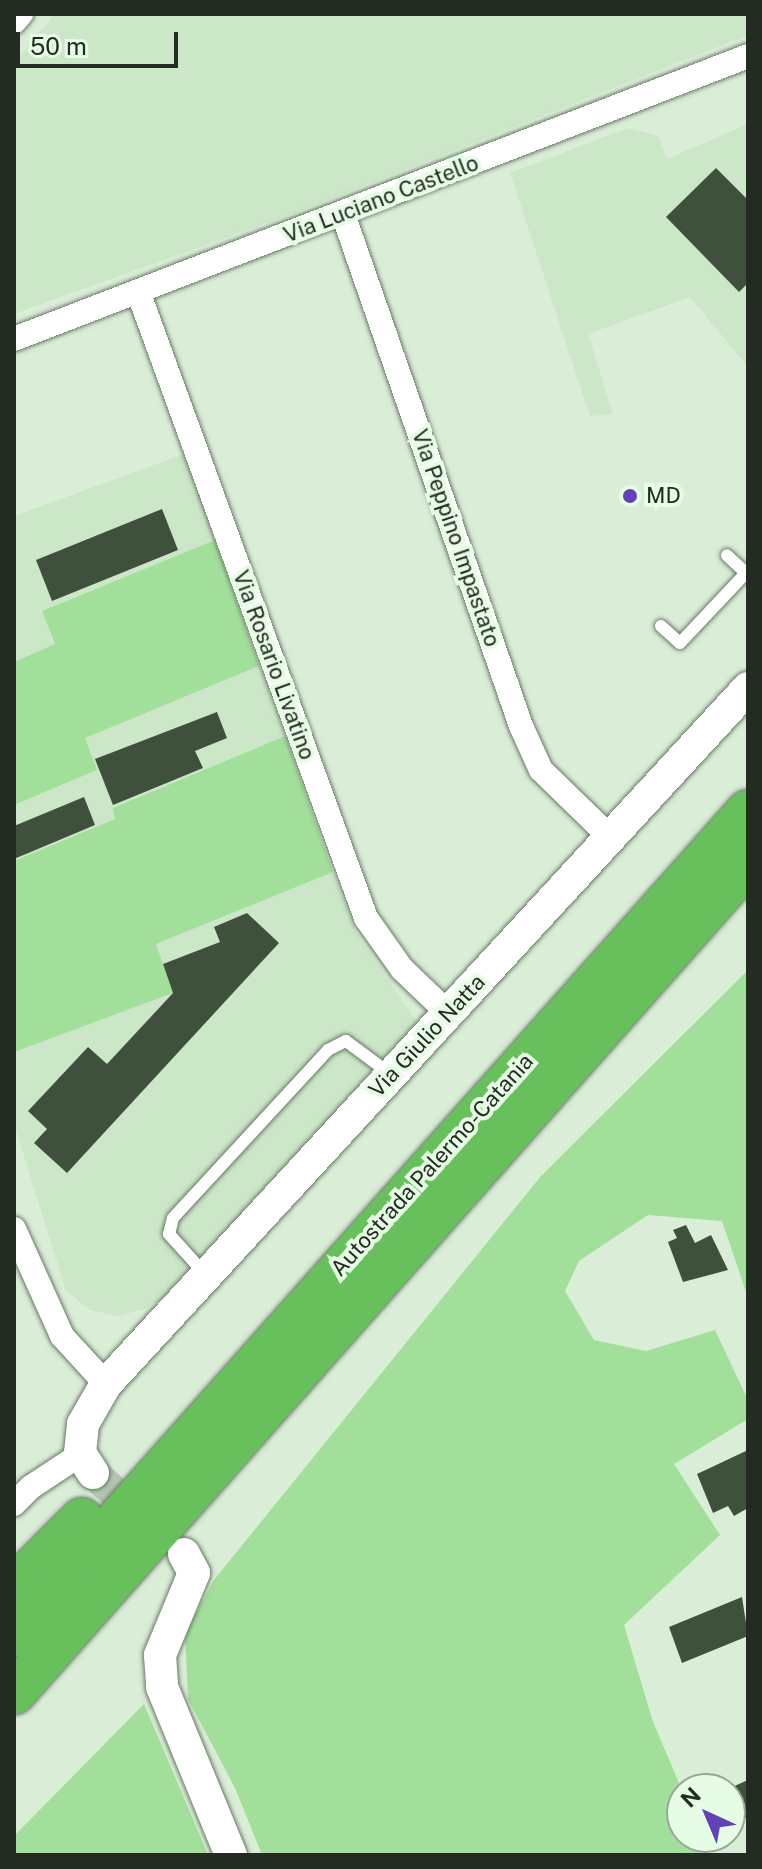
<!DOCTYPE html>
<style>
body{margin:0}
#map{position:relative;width:762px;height:1869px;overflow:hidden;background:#daeed7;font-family:"Public Sans",sans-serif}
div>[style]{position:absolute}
.built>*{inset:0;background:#cce6c8}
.green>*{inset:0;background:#a2df9a}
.building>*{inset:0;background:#3f503d}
.secondary-tunnel>*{height:32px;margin-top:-16px;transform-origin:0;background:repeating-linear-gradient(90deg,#b5c7b3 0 32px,transparent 0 48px)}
.roads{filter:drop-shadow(0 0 2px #677a65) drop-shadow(0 0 2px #677a65)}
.lane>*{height:12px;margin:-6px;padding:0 6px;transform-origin:6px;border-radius:6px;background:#fff}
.street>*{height:24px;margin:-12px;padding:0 12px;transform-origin:12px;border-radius:12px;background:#fff}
.secondary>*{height:32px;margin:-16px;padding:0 16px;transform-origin:16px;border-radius:16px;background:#fff}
.highway>*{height:42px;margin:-21px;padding:0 21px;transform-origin:21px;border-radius:21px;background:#68c05d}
.dots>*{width:22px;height:22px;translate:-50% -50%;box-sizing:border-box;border:4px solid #e7fce4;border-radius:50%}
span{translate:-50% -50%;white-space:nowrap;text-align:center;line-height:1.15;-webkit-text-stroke:8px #e7fce4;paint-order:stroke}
.street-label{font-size:22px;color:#232b22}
.poi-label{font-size:22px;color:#232b22}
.left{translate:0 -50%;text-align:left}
.frame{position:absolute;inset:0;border:16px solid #232b22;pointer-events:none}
.north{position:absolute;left:666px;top:1773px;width:80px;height:80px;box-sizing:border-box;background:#e7fce4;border:2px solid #99a896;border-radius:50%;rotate:316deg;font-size:22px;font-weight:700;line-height:32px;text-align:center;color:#232b22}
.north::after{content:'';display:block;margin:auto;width:28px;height:36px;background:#6441b9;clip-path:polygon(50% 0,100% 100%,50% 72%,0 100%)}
.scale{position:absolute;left:16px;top:32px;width:162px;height:36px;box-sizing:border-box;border:4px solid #232b22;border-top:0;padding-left:10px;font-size:24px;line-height:28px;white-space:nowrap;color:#232b22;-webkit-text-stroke:6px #e7fce4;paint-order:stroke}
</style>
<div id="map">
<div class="built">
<div style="clip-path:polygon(55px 14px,748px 14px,748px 35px,302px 210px,14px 314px,14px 63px)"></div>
<div style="clip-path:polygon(748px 124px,748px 367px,690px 297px,588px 334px,613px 414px,590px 416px,510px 173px,628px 128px,658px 136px,667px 159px)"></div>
<div style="clip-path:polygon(184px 454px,215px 540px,42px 611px,55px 644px,14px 662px,14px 516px)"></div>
<div style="clip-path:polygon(259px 666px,285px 736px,113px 808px,116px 819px,14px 861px,14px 805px,97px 770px,85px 738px)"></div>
<div style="clip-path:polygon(333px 872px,355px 931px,417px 1022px,170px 1293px,145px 1309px,117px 1316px,90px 1310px,66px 1291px,14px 1124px,14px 1052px,172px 993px,156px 944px)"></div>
</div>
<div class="green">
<div style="clip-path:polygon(215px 540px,259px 666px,85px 738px,97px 770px,14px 805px,14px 662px,55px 644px,42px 611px)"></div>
<div style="clip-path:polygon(285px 736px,333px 872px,156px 944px,173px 993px,14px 1052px,14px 861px,115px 819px,113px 808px)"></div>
<div style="clip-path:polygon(748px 970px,748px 1298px,722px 1221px,648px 1215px,579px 1261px,565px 1291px,594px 1340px,646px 1351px,715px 1330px,748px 1400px,748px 1419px,674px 1464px,720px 1535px,624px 1625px,653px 1722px,682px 1790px,682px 1837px,702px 1837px,710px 1855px,262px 1855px,235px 1788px,188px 1699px,185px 1633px,214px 1580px,541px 1176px)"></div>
<div style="clip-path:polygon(144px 1704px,208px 1855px,14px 1855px,14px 1836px)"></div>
</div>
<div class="building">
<div style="clip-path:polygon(716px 168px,748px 200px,748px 283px,739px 292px,666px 217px)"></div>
<div style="clip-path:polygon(162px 509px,178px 550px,52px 601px,36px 560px)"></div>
<div style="clip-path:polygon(217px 712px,227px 738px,195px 751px,203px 768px,113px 805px,95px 759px)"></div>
<div style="clip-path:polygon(84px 797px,95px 825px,14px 859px,14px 826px)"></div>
<div style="clip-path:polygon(247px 913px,279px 943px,67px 1173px,34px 1143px,47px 1129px,28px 1111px,88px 1047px,107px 1064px,173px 993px,163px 964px,220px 942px,214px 927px)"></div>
<div style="clip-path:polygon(686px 1225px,695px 1243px,711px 1235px,728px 1270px,683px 1282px,668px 1242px,677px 1238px,673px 1230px)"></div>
<div style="clip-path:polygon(748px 1450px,748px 1508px,734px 1516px,728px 1506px,713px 1513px,697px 1474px)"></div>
<div style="clip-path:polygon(742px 1597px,748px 1636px,682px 1663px,669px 1627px)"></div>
<div style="clip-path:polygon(748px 1780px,748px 1823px,746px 1818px,732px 1821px,730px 1788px)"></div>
</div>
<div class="secondary-tunnel">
<div style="left:93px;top:1473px;width:72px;rotate:41.6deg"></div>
</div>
<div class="roads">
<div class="lane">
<div style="left:661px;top:626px;width:25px;rotate:42deg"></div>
<div style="left:680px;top:643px;width:96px;rotate:-46.7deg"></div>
<div style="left:746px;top:573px;width:26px;rotate:-137deg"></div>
<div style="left:205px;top:1274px;width:54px;rotate:-132deg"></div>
<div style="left:169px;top:1234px;width:16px;rotate:-76deg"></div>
<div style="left:173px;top:1218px;width:229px;rotate:-47.3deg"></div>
<div style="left:328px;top:1050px;width:20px;rotate:-27deg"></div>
<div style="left:346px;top:1041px;width:54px;rotate:36.7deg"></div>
</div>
<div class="street">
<div style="left:14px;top:22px;width:11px;rotate:-49deg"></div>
<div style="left:343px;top:214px;width:542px;rotate:70.83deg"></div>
<div style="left:521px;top:726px;width:48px;rotate:65.6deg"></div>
<div style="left:541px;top:770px;width:96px;rotate:44.2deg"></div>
<div style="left:139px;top:294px;width:664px;rotate:70.01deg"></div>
<div style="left:366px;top:918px;width:62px;rotate:54.8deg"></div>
<div style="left:402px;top:969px;width:64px;rotate:43.7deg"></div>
<div style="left:14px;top:339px;width:787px;rotate:-21.08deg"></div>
<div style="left:14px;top:1229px;width:117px;rotate:65.8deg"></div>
<div style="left:62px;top:1336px;width:65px;rotate:47.5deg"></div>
<div style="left:14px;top:1504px;width:24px;rotate:-45deg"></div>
<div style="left:31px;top:1487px;width:60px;rotate:-33.4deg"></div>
</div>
<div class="secondary">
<div style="left:93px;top:1473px;width:24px;rotate:-123deg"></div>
<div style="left:80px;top:1453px;width:29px;rotate:-84deg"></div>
<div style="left:83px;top:1424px;width:46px;rotate:-60.1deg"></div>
<div style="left:106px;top:1384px;width:947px;rotate:-47.31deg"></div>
<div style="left:184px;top:1554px;width:21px;rotate:62deg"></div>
<div style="left:194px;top:1573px;width:89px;rotate:112.5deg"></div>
<div style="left:160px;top:1655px;width:32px;rotate:86deg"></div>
<div style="left:162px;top:1687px;width:182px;rotate:67.7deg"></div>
</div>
<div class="highway">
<div style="left:14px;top:1587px;width:96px;rotate:-45deg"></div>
<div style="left:14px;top:1636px;width:1104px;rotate:-48.34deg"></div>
<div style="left:14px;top:1693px;width:1108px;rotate:-48.51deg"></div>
</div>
</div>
<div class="dots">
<div style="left:630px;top:496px;background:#6441b9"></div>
</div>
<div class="street-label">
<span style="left:381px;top:199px;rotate:-21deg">Via Luciano Castello</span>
<span style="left:456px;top:538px;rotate:71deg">Via Peppino Impastato</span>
<span style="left:274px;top:665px;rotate:70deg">Via Rosario Livatino</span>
<span style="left:427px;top:1036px;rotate:-47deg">Via Giulio Natta</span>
<span style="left:432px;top:1165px;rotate:-48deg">Autostrada Palermo-Catania</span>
</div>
<div class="poi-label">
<span class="left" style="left:646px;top:496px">MD</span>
</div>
<div class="frame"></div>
<div class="north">N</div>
<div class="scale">50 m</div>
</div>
